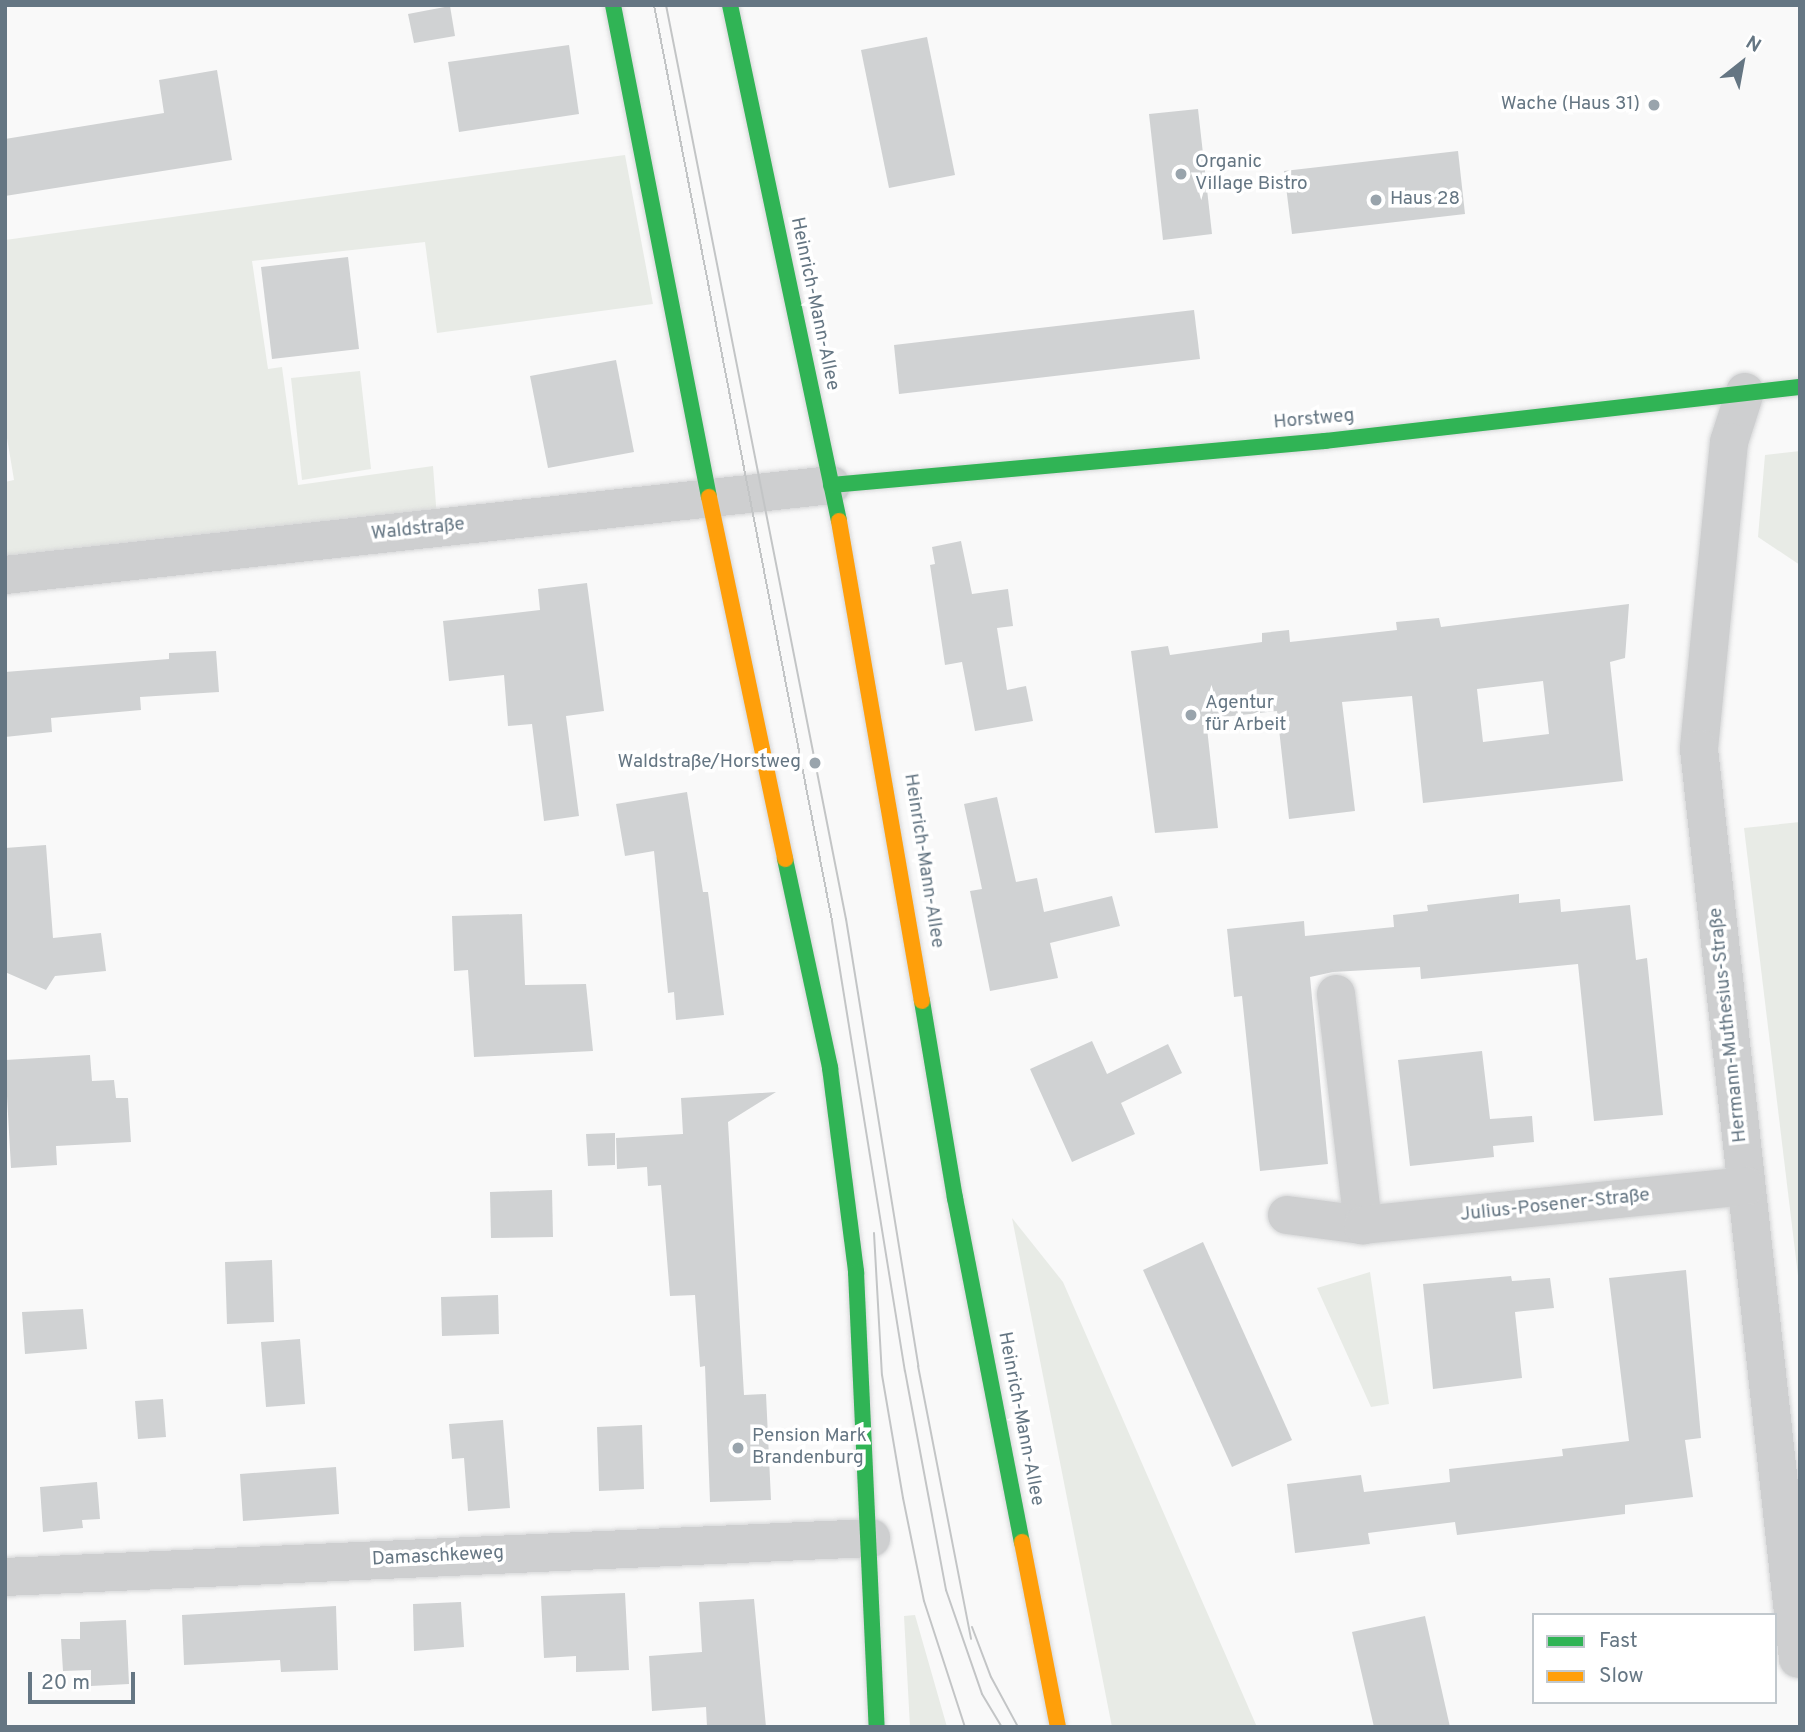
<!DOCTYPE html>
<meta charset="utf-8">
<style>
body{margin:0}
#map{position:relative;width:1805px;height:1732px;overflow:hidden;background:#f9f9f9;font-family:Overpass,sans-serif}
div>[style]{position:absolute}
.green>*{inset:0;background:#e8ebe6}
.building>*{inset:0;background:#d0d2d3}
.roads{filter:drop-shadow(0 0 2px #d5d6d7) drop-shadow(0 0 2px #d5d6d7)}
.street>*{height:38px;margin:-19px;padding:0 19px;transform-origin:19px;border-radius:19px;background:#cecfd0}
.fast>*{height:16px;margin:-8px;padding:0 8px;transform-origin:8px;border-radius:8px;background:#30b455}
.slow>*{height:16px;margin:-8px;padding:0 8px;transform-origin:8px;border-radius:8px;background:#ff9f0a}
.tram>*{height:2px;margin:-1px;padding:0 1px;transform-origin:1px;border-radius:1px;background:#c3c5c6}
.dots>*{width:19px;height:19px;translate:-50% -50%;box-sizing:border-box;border:4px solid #fff;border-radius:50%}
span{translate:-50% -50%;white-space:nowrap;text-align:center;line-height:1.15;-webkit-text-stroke:7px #fff;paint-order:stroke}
.poi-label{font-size:19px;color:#657683}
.right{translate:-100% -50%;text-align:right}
.left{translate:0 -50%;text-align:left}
.street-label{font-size:19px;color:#657683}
.frame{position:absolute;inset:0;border:7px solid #657683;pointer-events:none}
.legend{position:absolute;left:1532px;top:1613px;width:245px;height:91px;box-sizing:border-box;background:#fff;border:2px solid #c1c8cd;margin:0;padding:9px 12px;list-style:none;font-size:21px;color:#657683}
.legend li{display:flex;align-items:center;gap:14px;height:35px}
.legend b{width:35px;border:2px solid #c1c8cd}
.north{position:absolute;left:1707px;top:28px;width:70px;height:70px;-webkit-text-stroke:5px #fff;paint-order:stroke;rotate:31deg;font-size:19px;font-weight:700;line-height:28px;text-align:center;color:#657683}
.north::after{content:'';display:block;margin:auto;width:24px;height:32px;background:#657683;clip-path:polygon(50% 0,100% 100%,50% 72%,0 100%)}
.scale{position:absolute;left:28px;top:1672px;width:107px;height:32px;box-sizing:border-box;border:4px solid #657683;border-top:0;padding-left:9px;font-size:21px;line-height:24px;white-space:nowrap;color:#657683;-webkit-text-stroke:5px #fff;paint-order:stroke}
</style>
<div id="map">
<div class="green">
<div style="clip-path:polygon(625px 155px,653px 304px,437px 333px,425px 242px,252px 261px,268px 369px,282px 367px,298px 485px,433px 466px,437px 518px,5px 571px,5px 482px,14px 480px,5px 426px,5px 240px)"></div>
<div style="clip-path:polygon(360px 371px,371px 469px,302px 480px,291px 378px)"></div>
<div style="clip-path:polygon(1800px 451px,1800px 565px,1758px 537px,1765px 455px)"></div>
<div style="clip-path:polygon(1800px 822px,1800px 1292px,1744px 828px)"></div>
<div style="clip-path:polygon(1012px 1218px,1063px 1282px,1257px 1727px,1112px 1727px)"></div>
<div style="clip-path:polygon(1370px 1272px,1389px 1404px,1371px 1407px,1317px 1288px)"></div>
<div style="clip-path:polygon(915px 1615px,947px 1727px,910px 1727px,904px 1616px)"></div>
</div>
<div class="building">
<div style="clip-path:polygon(450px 6px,455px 36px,414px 43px,408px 14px)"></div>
<div style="clip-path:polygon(927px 37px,955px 175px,889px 188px,861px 50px)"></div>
<div style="clip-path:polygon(569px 45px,579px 114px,459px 132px,448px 62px)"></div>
<div style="clip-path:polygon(217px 70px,232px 160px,5px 196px,5px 139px,164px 113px,159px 80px)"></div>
<div style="clip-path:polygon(1198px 109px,1212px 234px,1163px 240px,1149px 114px)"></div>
<div style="clip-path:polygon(1458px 151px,1465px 214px,1292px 234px,1284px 171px)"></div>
<div style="clip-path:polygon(348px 257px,359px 349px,272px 359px,261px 267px)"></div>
<div style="clip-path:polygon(1194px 310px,1200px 359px,899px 394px,894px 345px)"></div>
<div style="clip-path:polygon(616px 360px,634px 452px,548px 468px,530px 376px)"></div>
<div style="clip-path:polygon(961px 541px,972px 594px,1008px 589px,1013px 626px,997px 628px,1007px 690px,1026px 686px,1033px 721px,975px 731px,962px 662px,945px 665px,930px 565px,935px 564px,932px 547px)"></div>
<div style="clip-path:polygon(587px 583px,604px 711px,566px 716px,579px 816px,544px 821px,532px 724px,508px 726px,504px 675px,449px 681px,443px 621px,540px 610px,538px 589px)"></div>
<div style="clip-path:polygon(evenodd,1629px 604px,1625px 658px,1610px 662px,1623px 781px,1423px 803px,1412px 696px,1342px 702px,1355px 811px,1289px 819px,1277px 711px,1206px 719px,1218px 828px,1155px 833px,1131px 651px,1168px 646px,1170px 655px,1262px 642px,1262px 633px,1289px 630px,1290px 642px,1397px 630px,1396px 622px,1439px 618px,1441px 627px,1629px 604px,1543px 681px,1549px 734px,1483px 742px,1477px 689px,1543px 681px)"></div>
<div style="clip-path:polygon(216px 651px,219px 692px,140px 697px,141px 710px,51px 718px,52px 732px,5px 737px,5px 672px,169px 659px,169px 653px)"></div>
<div style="clip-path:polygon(687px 792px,703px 892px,708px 892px,724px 1015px,676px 1020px,674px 992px,668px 993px,654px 851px,625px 856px,616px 804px)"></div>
<div style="clip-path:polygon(997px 797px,1016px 882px,1037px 878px,1044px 912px,1112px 896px,1120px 926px,1050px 943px,1058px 978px,990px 991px,970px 891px,982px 889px,964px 804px)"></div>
<div style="clip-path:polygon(46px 845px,53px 938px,101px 933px,106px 971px,55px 976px,46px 990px,5px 972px,5px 848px)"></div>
<div style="clip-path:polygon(1519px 894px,1519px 903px,1560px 899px,1561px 912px,1630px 905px,1636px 960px,1647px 958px,1663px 1115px,1594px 1121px,1578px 964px,1421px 979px,1420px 967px,1333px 972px,1310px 977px,1328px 1164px,1260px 1171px,1242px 996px,1234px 997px,1227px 929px,1304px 921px,1305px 936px,1394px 927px,1393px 915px,1428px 911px,1427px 905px)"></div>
<div style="clip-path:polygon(522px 914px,525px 985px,586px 984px,593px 1051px,474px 1057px,468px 970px,454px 971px,452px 916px)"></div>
<div style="clip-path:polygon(1092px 1041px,1107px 1074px,1168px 1044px,1182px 1073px,1121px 1103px,1135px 1134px,1072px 1162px,1030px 1069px)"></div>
<div style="clip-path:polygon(1482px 1051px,1490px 1119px,1532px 1116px,1534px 1142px,1493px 1146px,1494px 1157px,1410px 1166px,1398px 1060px)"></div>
<div style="clip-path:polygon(90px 1055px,92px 1081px,114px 1080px,116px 1098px,128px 1098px,131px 1142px,56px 1146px,57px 1165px,11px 1168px,5px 1060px)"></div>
<div style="clip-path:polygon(776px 1092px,728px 1122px,744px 1395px,766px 1394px,771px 1500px,710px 1502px,705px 1366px,700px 1367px,695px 1295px,670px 1296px,661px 1185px,648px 1186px,647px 1167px,617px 1169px,616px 1138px,683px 1134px,681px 1098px)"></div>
<div style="clip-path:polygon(615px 1133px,615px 1165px,588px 1166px,586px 1134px)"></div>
<div style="clip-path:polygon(552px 1190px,553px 1237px,491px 1238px,490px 1192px)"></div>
<div style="clip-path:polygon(1203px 1242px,1292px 1440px,1232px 1467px,1143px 1270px)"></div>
<div style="clip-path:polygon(272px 1260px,274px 1322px,227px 1324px,225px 1262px)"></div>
<div style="clip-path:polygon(1686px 1270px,1701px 1438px,1685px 1440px,1693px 1497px,1625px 1505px,1625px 1514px,1457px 1535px,1455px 1522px,1368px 1533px,1370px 1544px,1295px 1553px,1287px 1484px,1361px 1475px,1364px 1492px,1450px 1482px,1449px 1469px,1563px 1456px,1562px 1449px,1629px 1441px,1609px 1278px)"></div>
<div style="clip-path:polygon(1511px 1276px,1512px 1281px,1550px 1278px,1554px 1308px,1515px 1312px,1522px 1378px,1433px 1389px,1423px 1284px)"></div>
<div style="clip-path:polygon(498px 1295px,499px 1334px,442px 1336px,441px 1297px)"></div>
<div style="clip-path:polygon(83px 1309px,87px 1349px,25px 1354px,22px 1312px)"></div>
<div style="clip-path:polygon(300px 1339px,305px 1404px,266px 1407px,261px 1342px)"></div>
<div style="clip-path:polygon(163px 1399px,166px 1437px,138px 1439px,135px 1401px)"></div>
<div style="clip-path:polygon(503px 1420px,510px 1508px,468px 1511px,464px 1458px,452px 1459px,449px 1424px)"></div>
<div style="clip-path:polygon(642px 1425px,644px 1489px,599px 1491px,597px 1427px)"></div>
<div style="clip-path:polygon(336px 1467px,339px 1514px,243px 1521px,240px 1474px)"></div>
<div style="clip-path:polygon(97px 1482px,100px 1519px,82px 1520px,83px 1528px,43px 1532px,40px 1487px)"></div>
<div style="clip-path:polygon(625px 1593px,629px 1670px,576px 1672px,576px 1656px,544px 1658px,541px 1596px)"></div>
<div style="clip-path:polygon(754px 1599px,766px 1727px,707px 1727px,706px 1707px,652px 1711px,649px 1656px,702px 1652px,699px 1602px)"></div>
<div style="clip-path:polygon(461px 1602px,464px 1647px,414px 1651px,413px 1604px)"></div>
<div style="clip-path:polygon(336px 1606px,338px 1670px,281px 1672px,280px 1660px,184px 1665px,182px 1615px)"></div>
<div style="clip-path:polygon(1425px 1616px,1450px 1727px,1374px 1727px,1352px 1632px)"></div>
<div style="clip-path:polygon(126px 1620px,129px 1684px,91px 1686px,91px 1670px,63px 1671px,61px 1639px,80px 1639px,80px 1622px)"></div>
</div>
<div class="roads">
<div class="street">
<div style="left:1745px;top:392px;width:52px;rotate:107.7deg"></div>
<div style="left:1729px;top:442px;width:308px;rotate:95.6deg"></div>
<div style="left:1699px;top:749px;width:915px;rotate:83.79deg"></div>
<div style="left:5px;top:575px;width:831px;rotate:-6.22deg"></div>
<div style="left:1336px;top:994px;width:233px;rotate:83.3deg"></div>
<div style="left:1287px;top:1215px;width:77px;rotate:7.5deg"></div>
<div style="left:1363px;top:1225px;width:385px;rotate:-5.8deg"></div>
<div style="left:5px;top:1577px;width:867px;rotate:-2.58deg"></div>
</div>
<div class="fast">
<div style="left:613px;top:5px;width:501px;rotate:78.96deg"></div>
<div style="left:730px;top:5px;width:527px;rotate:78.07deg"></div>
<div style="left:831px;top:485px;width:496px;rotate:-5.1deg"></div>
<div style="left:1325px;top:441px;width:478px;rotate:-6.5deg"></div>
<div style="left:785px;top:859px;width:214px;rotate:77.8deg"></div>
<div style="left:830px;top:1068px;width:206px;rotate:82.7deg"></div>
<div style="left:856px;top:1272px;width:455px;rotate:87.4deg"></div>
<div style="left:922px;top:1001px;width:200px;rotate:80.5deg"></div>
<div style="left:955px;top:1198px;width:350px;rotate:79deg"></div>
</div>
<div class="slow">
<div style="left:709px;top:497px;width:370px;rotate:78.1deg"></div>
<div style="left:839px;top:521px;width:487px;rotate:80.2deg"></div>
<div style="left:1022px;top:1542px;width:188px;rotate:79deg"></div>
</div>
</div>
<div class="tram">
<div style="left:654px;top:5px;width:933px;rotate:79deg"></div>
<div style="left:832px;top:921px;width:456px;rotate:80.8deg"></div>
<div style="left:905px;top:1371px;width:223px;rotate:79.4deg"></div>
<div style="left:946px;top:1590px;width:110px;rotate:70.9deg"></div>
<div style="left:982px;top:1694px;width:39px;rotate:59deg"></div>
<div style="left:666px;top:5px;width:932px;rotate:78.86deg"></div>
<div style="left:846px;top:919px;width:453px;rotate:80.8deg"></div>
<div style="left:918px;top:1366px;width:278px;rotate:79deg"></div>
<div style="left:874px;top:1233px;width:142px;rotate:86.8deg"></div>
<div style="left:882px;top:1375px;width:125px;rotate:80.3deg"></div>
<div style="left:903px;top:1498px;width:105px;rotate:78.5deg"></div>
<div style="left:924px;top:1601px;width:133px;rotate:72deg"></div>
<div style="left:972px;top:1627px;width:53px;rotate:69.2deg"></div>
<div style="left:991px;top:1677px;width:57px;rotate:61.6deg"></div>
</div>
<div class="dots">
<div style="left:1654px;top:105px;background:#99a4ac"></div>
<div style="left:1181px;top:174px;background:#99a4ac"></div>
<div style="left:1376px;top:200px;background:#99a4ac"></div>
<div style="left:1191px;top:715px;background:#99a4ac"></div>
<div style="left:815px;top:763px;background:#99a4ac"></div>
<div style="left:738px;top:1448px;background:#99a4ac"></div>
</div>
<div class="poi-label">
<span class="right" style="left:1640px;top:105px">Wache (Haus 31)</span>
<span class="left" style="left:1195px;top:174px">Organic<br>Village Bistro</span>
<span class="left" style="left:1390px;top:200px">Haus 28</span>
<span class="left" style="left:1205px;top:715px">Agentur<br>für Arbeit</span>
<span class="right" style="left:801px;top:763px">Waldstraße/Horstweg</span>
<span class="left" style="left:752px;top:1448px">Pension Mark<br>Brandenburg</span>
</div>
<div class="street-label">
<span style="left:814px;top:304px;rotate:78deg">Heinrich-Mann-Allee</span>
<span style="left:1314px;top:420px;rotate:-5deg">Horstweg</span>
<span style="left:418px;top:530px;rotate:-6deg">Waldstraße</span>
<span style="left:923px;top:861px;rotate:81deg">Heinrich-Mann-Allee</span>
<span style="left:1729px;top:1025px;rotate:-96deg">Hermann-Muthesius-Straße</span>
<span style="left:1555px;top:1206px;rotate:-6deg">Julius-Posener-Straße</span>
<span style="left:1020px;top:1419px;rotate:79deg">Heinrich-Mann-Allee</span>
<span style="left:438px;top:1557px;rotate:-3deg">Damaschkeweg</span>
</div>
<div class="frame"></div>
<ul class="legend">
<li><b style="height:9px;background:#30b455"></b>Fast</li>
<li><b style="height:9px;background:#ff9f0a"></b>Slow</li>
</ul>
<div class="north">N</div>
<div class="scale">20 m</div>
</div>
